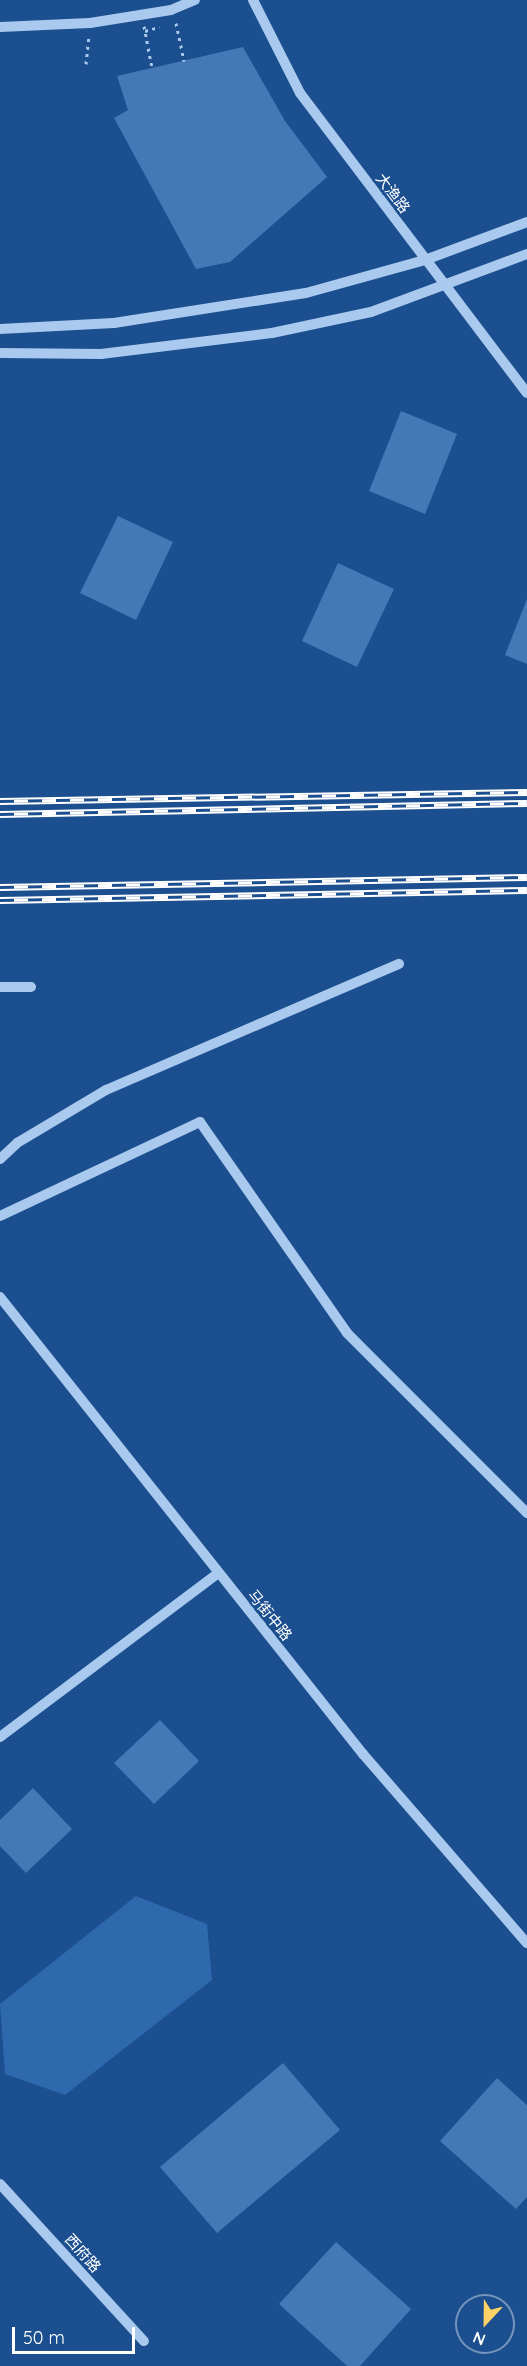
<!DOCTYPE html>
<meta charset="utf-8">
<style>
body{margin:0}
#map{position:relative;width:527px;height:2366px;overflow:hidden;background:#1b4f8f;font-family:Quicksand,"Noto Sans SC",sans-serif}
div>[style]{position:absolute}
.green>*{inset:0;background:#2e69ad}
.building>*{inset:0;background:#4478b7}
.path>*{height:3px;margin-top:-1.5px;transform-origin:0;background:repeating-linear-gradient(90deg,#a9c9ee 0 3px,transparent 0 7.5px)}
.minor>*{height:10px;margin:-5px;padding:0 5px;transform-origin:5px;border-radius:5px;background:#a9c9ee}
.rail>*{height:7px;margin-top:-3.5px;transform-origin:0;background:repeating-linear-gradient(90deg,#1b4f8f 0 14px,#fff 0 28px);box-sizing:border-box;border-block:2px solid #fff}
span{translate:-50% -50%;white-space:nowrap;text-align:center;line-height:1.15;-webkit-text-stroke:4.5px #1b4f8f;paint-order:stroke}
.street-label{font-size:15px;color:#fff}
.north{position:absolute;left:455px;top:2294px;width:60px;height:60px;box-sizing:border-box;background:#1b4f8f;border:2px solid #7695bc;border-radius:50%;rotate:202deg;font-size:16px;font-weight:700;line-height:24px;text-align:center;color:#fff}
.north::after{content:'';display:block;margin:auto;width:21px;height:27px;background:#ffd166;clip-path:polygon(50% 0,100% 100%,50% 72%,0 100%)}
.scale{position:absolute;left:12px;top:2327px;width:123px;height:27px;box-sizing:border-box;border:3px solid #fff;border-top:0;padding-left:8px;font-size:18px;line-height:21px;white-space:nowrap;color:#fff;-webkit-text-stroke:4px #1b4f8f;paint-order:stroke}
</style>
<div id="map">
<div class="green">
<div style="clip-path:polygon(136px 1896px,207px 1924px,212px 1980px,65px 2095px,5px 2074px,0 2004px)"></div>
</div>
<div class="building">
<div style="clip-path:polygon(243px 47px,285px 121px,327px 177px,230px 262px,196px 269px,114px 118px,128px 110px,117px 76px)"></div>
<div style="clip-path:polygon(401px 411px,457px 434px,425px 514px,369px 491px)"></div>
<div style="clip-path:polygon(118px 516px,173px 542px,136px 620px,80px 593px)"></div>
<div style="clip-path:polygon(338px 563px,394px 589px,357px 667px,302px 641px)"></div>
<div style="clip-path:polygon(527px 599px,527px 664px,505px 655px)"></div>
<div style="clip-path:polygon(160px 1720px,199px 1761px,154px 1804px,114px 1763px)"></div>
<div style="clip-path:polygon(33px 1788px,72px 1829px,26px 1873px,0 1846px,0 1820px)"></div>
<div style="clip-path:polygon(283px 2063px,340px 2130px,217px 2233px,160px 2167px)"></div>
<div style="clip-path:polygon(497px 2078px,527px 2105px,527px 2197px,516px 2209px,440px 2141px)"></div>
<div style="clip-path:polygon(336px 2242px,411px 2309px,360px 2366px,347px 2366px,279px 2304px)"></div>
</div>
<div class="path">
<div style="left:176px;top:23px;width:39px;rotate:78deg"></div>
<div style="left:144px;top:26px;width:43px;rotate:79.2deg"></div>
<div style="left:145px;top:31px;width:15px;rotate:-16deg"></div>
<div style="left:86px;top:64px;width:28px;rotate:-84deg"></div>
</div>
<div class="minor">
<div style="left:253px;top:0;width:104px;rotate:63.2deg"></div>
<div style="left:300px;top:93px;width:376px;rotate:52.9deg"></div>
<div style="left:0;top:27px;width:90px;rotate:-2.5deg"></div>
<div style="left:90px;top:23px;width:82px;rotate:-9.1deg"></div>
<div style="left:171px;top:10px;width:26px;rotate:-23deg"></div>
<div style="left:0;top:329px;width:114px;rotate:-3deg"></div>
<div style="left:114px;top:323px;width:194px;rotate:-8.9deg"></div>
<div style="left:306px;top:293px;width:123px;rotate:-15.5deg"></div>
<div style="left:425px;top:260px;width:109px;rotate:-20.4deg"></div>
<div style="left:0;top:353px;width:101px;rotate:0.6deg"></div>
<div style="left:101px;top:354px;width:172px;rotate:-7deg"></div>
<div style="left:272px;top:333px;width:101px;rotate:-12deg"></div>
<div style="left:371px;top:312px;width:166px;rotate:-20.4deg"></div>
<div style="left:0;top:987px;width:31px"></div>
<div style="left:0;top:1159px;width:23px;rotate:-43deg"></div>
<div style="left:17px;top:1143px;width:104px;rotate:-30.8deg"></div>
<div style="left:106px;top:1090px;width:319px;rotate:-23.3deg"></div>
<div style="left:0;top:1216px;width:221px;rotate:-25.2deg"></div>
<div style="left:200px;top:1122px;width:257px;rotate:55.1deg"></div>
<div style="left:347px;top:1333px;width:255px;rotate:45deg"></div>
<div style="left:0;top:1297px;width:584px;rotate:51.54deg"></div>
<div style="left:363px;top:1754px;width:250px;rotate:49.1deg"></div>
<div style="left:0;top:1737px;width:271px;rotate:-36.9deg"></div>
<div style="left:0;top:2184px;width:213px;rotate:47.5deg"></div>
</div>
<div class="rail">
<div style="left:0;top:801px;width:527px;rotate:-0.98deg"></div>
<div style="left:0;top:814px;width:527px;rotate:-1.2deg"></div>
<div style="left:0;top:887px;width:527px;rotate:-1.09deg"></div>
<div style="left:0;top:900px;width:527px;rotate:-1.09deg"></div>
</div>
<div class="street-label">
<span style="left:393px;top:193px;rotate:53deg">大渔路</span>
<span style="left:270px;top:1615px;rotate:51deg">马街中路</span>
<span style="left:83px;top:2253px;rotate:48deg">西府路</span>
</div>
<div class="north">N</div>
<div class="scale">50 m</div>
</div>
